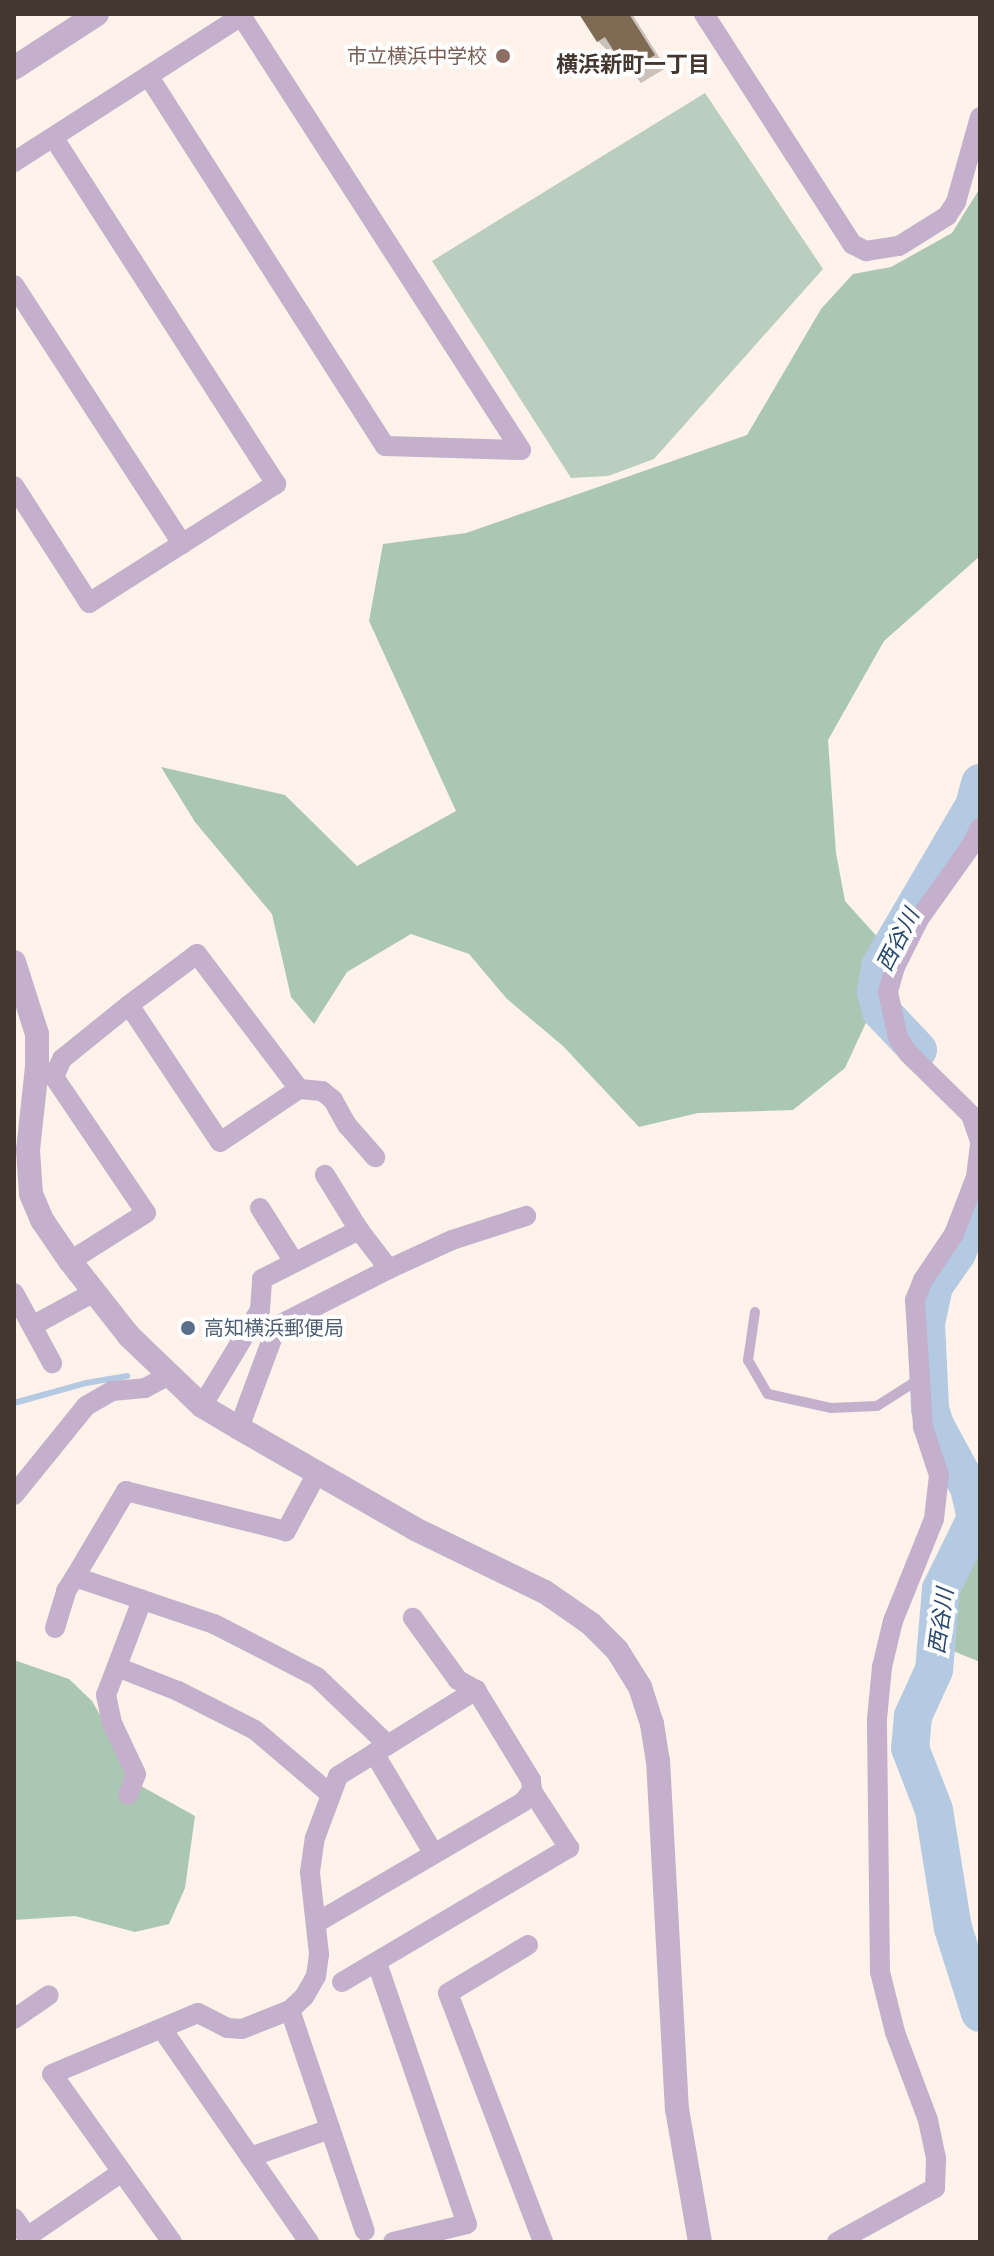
<!DOCTYPE html>
<meta charset="utf-8">
<style>
body{margin:0}
#map{position:relative;width:994px;height:2256px;overflow:hidden;background:#fef2ea;font-family:Bitter,"Noto Sans JP",serif}
div>[style]{position:absolute}
.green>*{inset:0;background:#b9cebf}
.forest>*{inset:0;background:#aac7b3}
.shadow>*{inset:0;background:#0003}
.stream>*{height:6px;margin:-3px;padding:0 3px;transform-origin:3px;border-radius:3px;background:#b4c9e2}
.river>*{height:38px;margin:-19px;padding:0 19px;transform-origin:19px;border-radius:19px;background:#b4c9e2}
.building>*{inset:0;background:#7f6a54}
.service>*{height:10px;margin:-5px;padding:0 5px;transform-origin:5px;border-radius:5px;background:#c4b0cc}
.minor>*{height:20px;margin:-10px;padding:0 10px;transform-origin:10px;border-radius:10px;background:#c4b0cc}
.tertiary>*{height:24px;margin:-12px;padding:0 12px;transform-origin:12px;border-radius:12px;background:#c4b0cc}
.dots>*{width:22px;height:22px;translate:-50% -50%;box-sizing:border-box;border:4px solid #fff;border-radius:50%}
span{translate:-50% -50%;white-space:nowrap;text-align:center;line-height:1.15;-webkit-text-stroke:8px #fff;paint-order:stroke}
.education-label{font-size:20px;color:#785e54}
.right{translate:-100% -50%;text-align:right}
.service-label{font-size:20px;color:#4e5e75}
.left{translate:0 -50%;text-align:left}
.neighbourhood-label{font-size:22px;color:#433730;font-weight:700}
.water-label{font-size:22px;color:#28476c;font-style:italic}
.frame{position:absolute;inset:0;border:16px solid #433730;pointer-events:none}
</style>
<div id="map">
<div class="green">
<div style="clip-path:polygon(705px 93px,823px 269px,654px 459px,608px 476px,571px 478px,432px 261px)"></div>
</div>
<div class="forest">
<div style="clip-path:polygon(980px 188px,980px 556px,884px 641px,828px 740px,836px 853px,845px 901px,890px 951px,876px 1001px,845px 1068px,793px 1110px,698px 1113px,639px 1127px,563px 1046px,507px 999px,469px 954px,411px 934px,347px 972px,314px 1024px,291px 997px,272px 914px,195px 822px,161px 767px,285px 795px,357px 866px,456px 811px,369px 621px,383px 544px,466px 533px,747px 435px,821px 309px,853px 274px,891px 267px,952px 233px)"></div>
<div style="clip-path:polygon(980px 1488px,980px 1662px,953px 1651px,944px 1623px)"></div>
<div style="clip-path:polygon(14px 1660px,69px 1679px,92px 1701px,141px 1786px,195px 1816px,185px 1888px,169px 1924px,135px 1932px,75px 1916px,14px 1920px)"></div>
</div>
<div class="shadow">
<div style="clip-path:polygon(581px 14px,632px 14px,666px 68px,641px 83px,615px 50px,610px 53px,598px 41px)"></div>
</div>
<div class="stream">
<div style="left:14px;top:1403px;width:75px;rotate:-15.5deg"></div>
<div style="left:86px;top:1383px;width:42px;rotate:-9.7deg"></div>
</div>
<div class="river">
<div style="left:918px;top:1050px;width:54px;rotate:-133.5deg"></div>
<div style="left:881px;top:1011px;width:20px;rotate:-105deg"></div>
<div style="left:876px;top:992px;width:26px;rotate:-81deg"></div>
<div style="left:880px;top:966px;width:186px;rotate:-59.6deg"></div>
<div style="left:974px;top:806px;width:24px;rotate:-75deg"></div>
<div style="left:980px;top:1195px;width:62px;rotate:111.6deg"></div>
<div style="left:957px;top:1253px;width:40px;rotate:124.9deg"></div>
<div style="left:934px;top:1286px;width:38px;rotate:102deg"></div>
<div style="left:926px;top:1323px;width:86px;rotate:87.3deg"></div>
<div style="left:930px;top:1409px;width:17px;rotate:73deg"></div>
<div style="left:935px;top:1425px;width:72px;rotate:61.6deg"></div>
<div style="left:969px;top:1488px;width:31px;rotate:77deg"></div>
<div style="left:976px;top:1518px;width:79px;rotate:116.2deg"></div>
<div style="left:941px;top:1589px;width:81px;rotate:94.9deg"></div>
<div style="left:934px;top:1670px;width:51px;rotate:114.5deg"></div>
<div style="left:913px;top:1716px;width:32px;rotate:95deg"></div>
<div style="left:910px;top:1748px;width:66px;rotate:68.8deg"></div>
<div style="left:934px;top:1810px;width:120px;rotate:80.9deg"></div>
<div style="left:953px;top:1928px;width:89px;rotate:72.4deg"></div>
</div>
<div class="building">
<div style="clip-path:polygon(579px 14px,629px 14px,655px 55px,627px 72px,605px 37px,597px 42px)"></div>
</div>
<div class="service">
<div style="left:755px;top:1312px;width:49px;rotate:98.3deg"></div>
<div style="left:748px;top:1360px;width:39px;rotate:60deg"></div>
<div style="left:768px;top:1394px;width:65px;rotate:12.5deg"></div>
<div style="left:831px;top:1408px;width:46px;rotate:-2.5deg"></div>
<div style="left:877px;top:1406px;width:49px;rotate:-32.4deg"></div>
</div>
<div class="minor">
<div style="left:704px;top:14px;width:274px;rotate:57.2deg"></div>
<div style="left:852px;top:244px;width:16px;rotate:27deg"></div>
<div style="left:866px;top:251px;width:33px;rotate:-9deg"></div>
<div style="left:899px;top:246px;width:57px;rotate:-32deg"></div>
<div style="left:947px;top:216px;width:17px;rotate:-57deg"></div>
<div style="left:956px;top:202px;width:88px;rotate:-74.2deg"></div>
<div style="left:149px;top:77px;width:438px;rotate:57.4deg"></div>
<div style="left:385px;top:446px;width:136px;rotate:1.7deg"></div>
<div style="left:521px;top:450px;width:519px;rotate:-122.8deg"></div>
<div style="left:14px;top:162px;width:270px;rotate:-32.7deg"></div>
<div style="left:14px;top:285px;width:309px;rotate:57deg"></div>
<div style="left:14px;top:486px;width:139px;rotate:57.3deg"></div>
<div style="left:89px;top:603px;width:222px;rotate:-32.5deg"></div>
<div style="left:276px;top:484px;width:412px;rotate:-122.7deg"></div>
<div style="left:980px;top:828px;width:20px;rotate:117deg"></div>
<div style="left:971px;top:846px;width:90px;rotate:125.5deg"></div>
<div style="left:919px;top:919px;width:54px;rotate:116.6deg"></div>
<div style="left:895px;top:967px;width:26px;rotate:106deg"></div>
<div style="left:888px;top:992px;width:47px;rotate:77.7deg"></div>
<div style="left:898px;top:1038px;width:18px;rotate:56deg"></div>
<div style="left:908px;top:1053px;width:88px;rotate:44.5deg"></div>
<div style="left:971px;top:1115px;width:28px;rotate:71deg"></div>
<div style="left:37px;top:1067px;width:20px;rotate:30deg"></div>
<div style="left:54px;top:1077px;width:20px;rotate:-66deg"></div>
<div style="left:62px;top:1059px;width:86px;rotate:-38.9deg"></div>
<div style="left:129px;top:1005px;width:85px;rotate:-36.9deg"></div>
<div style="left:197px;top:954px;width:169px;rotate:52.9deg"></div>
<div style="left:299px;top:1089px;width:95px;rotate:146.1deg"></div>
<div style="left:220px;top:1142px;width:164px;rotate:-123.6deg"></div>
<div style="left:54px;top:1077px;width:164px;rotate:55.9deg"></div>
<div style="left:146px;top:1213px;width:90px;rotate:147.7deg"></div>
<div style="left:299px;top:1089px;width:23px;rotate:5deg"></div>
<div style="left:322px;top:1091px;width:14px;rotate:39deg"></div>
<div style="left:333px;top:1100px;width:29px;rotate:61deg"></div>
<div style="left:347px;top:1125px;width:43px;rotate:48.8deg"></div>
<div style="left:260px;top:1208px;width:64px;rotate:57.8deg"></div>
<div style="left:389px;top:1269px;width:69px;rotate:-24.7deg"></div>
<div style="left:452px;top:1240px;width:78px;rotate:-18deg"></div>
<div style="left:14px;top:1293px;width:80px;rotate:61.5deg"></div>
<div style="left:32px;top:1326px;width:71px;rotate:-28.7deg"></div>
<div style="left:202px;top:1406px;width:112px;rotate:-58.9deg"></div>
<div style="left:260px;top:1310px;width:31px;rotate:-86deg"></div>
<div style="left:262px;top:1279px;width:109px;rotate:-26.8deg"></div>
<div style="left:359px;top:1230px;width:65px;rotate:-121.7deg"></div>
<div style="left:239px;top:1428px;width:109px;rotate:-69.6deg"></div>
<div style="left:277px;top:1326px;width:126px;rotate:-27deg"></div>
<div style="left:389px;top:1269px;width:49px;rotate:-127.6deg"></div>
<div style="left:316px;top:1475px;width:64px;rotate:118.2deg"></div>
<div style="left:286px;top:1531px;width:165px;rotate:-166deg"></div>
<div style="left:126px;top:1491px;width:100px;rotate:120.7deg"></div>
<div style="left:75px;top:1577px;width:147px;rotate:18.7deg"></div>
<div style="left:214px;top:1624px;width:116px;rotate:27.2deg"></div>
<div style="left:317px;top:1677px;width:98px;rotate:43.8deg"></div>
<div style="left:14px;top:1495px;width:114px;rotate:-51deg"></div>
<div style="left:86px;top:1406px;width:30px;rotate:-30deg"></div>
<div style="left:112px;top:1391px;width:33px;rotate:-5deg"></div>
<div style="left:145px;top:1388px;width:26px;rotate:-28deg"></div>
<div style="left:55px;top:1628px;width:39px;rotate:-73deg"></div>
<div style="left:66px;top:1591px;width:17px;rotate:-57deg"></div>
<div style="left:117px;top:1667px;width:66px;rotate:21.5deg"></div>
<div style="left:178px;top:1691px;width:86px;rotate:26.9deg"></div>
<div style="left:255px;top:1730px;width:97px;rotate:40.4deg"></div>
<div style="left:374px;top:1753px;width:117px;rotate:59.3deg"></div>
<div style="left:128px;top:1795px;width:22px;rotate:-69deg"></div>
<div style="left:136px;top:1774px;width:56px;rotate:-115.2deg"></div>
<div style="left:112px;top:1723px;width:29px;rotate:-102deg"></div>
<div style="left:106px;top:1695px;width:102px;rotate:-69.2deg"></div>
<div style="left:316px;top:1923px;width:240px;rotate:-30.3deg"></div>
<div style="left:523px;top:1802px;width:14px;rotate:-51deg"></div>
<div style="left:532px;top:1791px;width:11px;rotate:-95deg"></div>
<div style="left:531px;top:1780px;width:105px;rotate:-121.4deg"></div>
<div style="left:476px;top:1690px;width:21px;rotate:-151deg"></div>
<div style="left:458px;top:1680px;width:77px;rotate:-126deg"></div>
<div style="left:528px;top:1945px;width:93px;rotate:149deg"></div>
<div style="left:448px;top:1993px;width:267px;rotate:69.1deg"></div>
<div style="left:377px;top:1963px;width:276px;rotate:71deg"></div>
<div style="left:467px;top:2224px;width:76px;rotate:166.3deg"></div>
<div style="left:342px;top:1982px;width:264px;rotate:-30.6deg"></div>
<div style="left:569px;top:1848px;width:68px;rotate:-123deg"></div>
<div style="left:290px;top:2010px;width:233px;rotate:71.3deg"></div>
<div style="left:14px;top:2019px;width:42px;rotate:-34.4deg"></div>
<div style="left:162px;top:2029px;width:259px;rotate:55.4deg"></div>
<div style="left:250px;top:2157px;width:85px;rotate:-19.3deg"></div>
<div style="left:14px;top:2218px;width:29px;rotate:55deg"></div>
<div style="left:27px;top:2237px;width:115px;rotate:-34.4deg"></div>
<div style="left:172px;top:2242px;width:206px;rotate:-125.5deg"></div>
<div style="left:52px;top:2074px;width:158px;rotate:-22.7deg"></div>
<div style="left:198px;top:2013px;width:33px;rotate:27deg"></div>
<div style="left:227px;top:2028px;width:15px;rotate:4deg"></div>
<div style="left:242px;top:2029px;width:52px;rotate:-21.6deg"></div>
<div style="left:290px;top:2010px;width:19px;rotate:-43deg"></div>
<div style="left:304px;top:1997px;width:24px;rotate:-60deg"></div>
<div style="left:316px;top:1976px;width:22px;rotate:-82deg"></div>
<div style="left:319px;top:1954px;width:82px;rotate:-96.3deg"></div>
<div style="left:310px;top:1872px;width:34px;rotate:-82deg"></div>
<div style="left:315px;top:1838px;width:66px;rotate:-69.6deg"></div>
<div style="left:338px;top:1776px;width:163px;rotate:-31.9deg"></div>
<div style="left:837px;top:2242px;width:112px;rotate:-28.9deg"></div>
<div style="left:935px;top:2188px;width:30px;rotate:-88deg"></div>
<div style="left:936px;top:2158px;width:39px;rotate:-102deg"></div>
<div style="left:928px;top:2120px;width:94px;rotate:-110.6deg"></div>
<div style="left:895px;top:2032px;width:62px;rotate:-104deg"></div>
<div style="left:880px;top:1972px;width:253px;rotate:-90.7deg"></div>
<div style="left:877px;top:1719px;width:52px;rotate:-84.5deg"></div>
<div style="left:882px;top:1667px;width:47px;rotate:-76.6deg"></div>
<div style="left:893px;top:1621px;width:110px;rotate:-68.1deg"></div>
<div style="left:934px;top:1519px;width:44px;rotate:-83.5deg"></div>
<div style="left:939px;top:1475px;width:51px;rotate:-108.4deg"></div>
<div style="left:923px;top:1427px;width:127px;rotate:-93.6deg"></div>
<div style="left:915px;top:1300px;width:22px;rotate:-68deg"></div>
<div style="left:923px;top:1280px;width:55px;rotate:-56deg"></div>
<div style="left:954px;top:1234px;width:61px;rotate:-68.9deg"></div>
<div style="left:976px;top:1177px;width:33px;rotate:-83deg"></div>
</div>
<div class="tertiary">
<div style="left:14px;top:68px;width:99px;rotate:-33deg"></div>
<div style="left:14px;top:962px;width:76px;rotate:72.3deg"></div>
<div style="left:37px;top:1034px;width:33px;rotate:90deg"></div>
<div style="left:37px;top:1067px;width:83px;rotate:96.2deg"></div>
<div style="left:28px;top:1150px;width:44px;rotate:86.1deg"></div>
<div style="left:31px;top:1194px;width:28px;rotate:67deg"></div>
<div style="left:42px;top:1220px;width:50px;rotate:55.7deg"></div>
<div style="left:70px;top:1261px;width:95px;rotate:51.8deg"></div>
<div style="left:129px;top:1336px;width:101px;rotate:43.8deg"></div>
<div style="left:202px;top:1406px;width:43px;rotate:30.7deg"></div>
<div style="left:239px;top:1428px;width:203px;rotate:29.8deg"></div>
<div style="left:415px;top:1529px;width:144px;rotate:25.9deg"></div>
<div style="left:545px;top:1592px;width:56px;rotate:34.8deg"></div>
<div style="left:591px;top:1624px;width:37px;rotate:45deg"></div>
<div style="left:617px;top:1650px;width:44px;rotate:58.1deg"></div>
<div style="left:640px;top:1687px;width:39px;rotate:72deg"></div>
<div style="left:652px;top:1724px;width:36px;rotate:81deg"></div>
<div style="left:658px;top:1760px;width:350px;rotate:86.9deg"></div>
<div style="left:677px;top:2109px;width:135px;rotate:80.2deg"></div>
</div>
<div class="dots">
<div style="left:503px;top:56px;background:#8d6e63"></div>
<div style="left:188px;top:1328px;background:#5c6f8a"></div>
</div>
<div class="education-label">
<span class="right" style="left:487px;top:56px">市立横浜中学校</span>
</div>
<div class="service-label">
<span class="left" style="left:204px;top:1328px">高知横浜郵便局</span>
</div>
<div class="neighbourhood-label">
<span style="left:633px;top:65px">横浜新町一丁目</span>
</div>
<div class="water-label">
<span style="left:898px;top:940px;rotate:-63deg">西谷川</span>
<span style="left:941px;top:1621px;rotate:-82deg">西谷川</span>
</div>
<div class="frame"></div>
</div>
